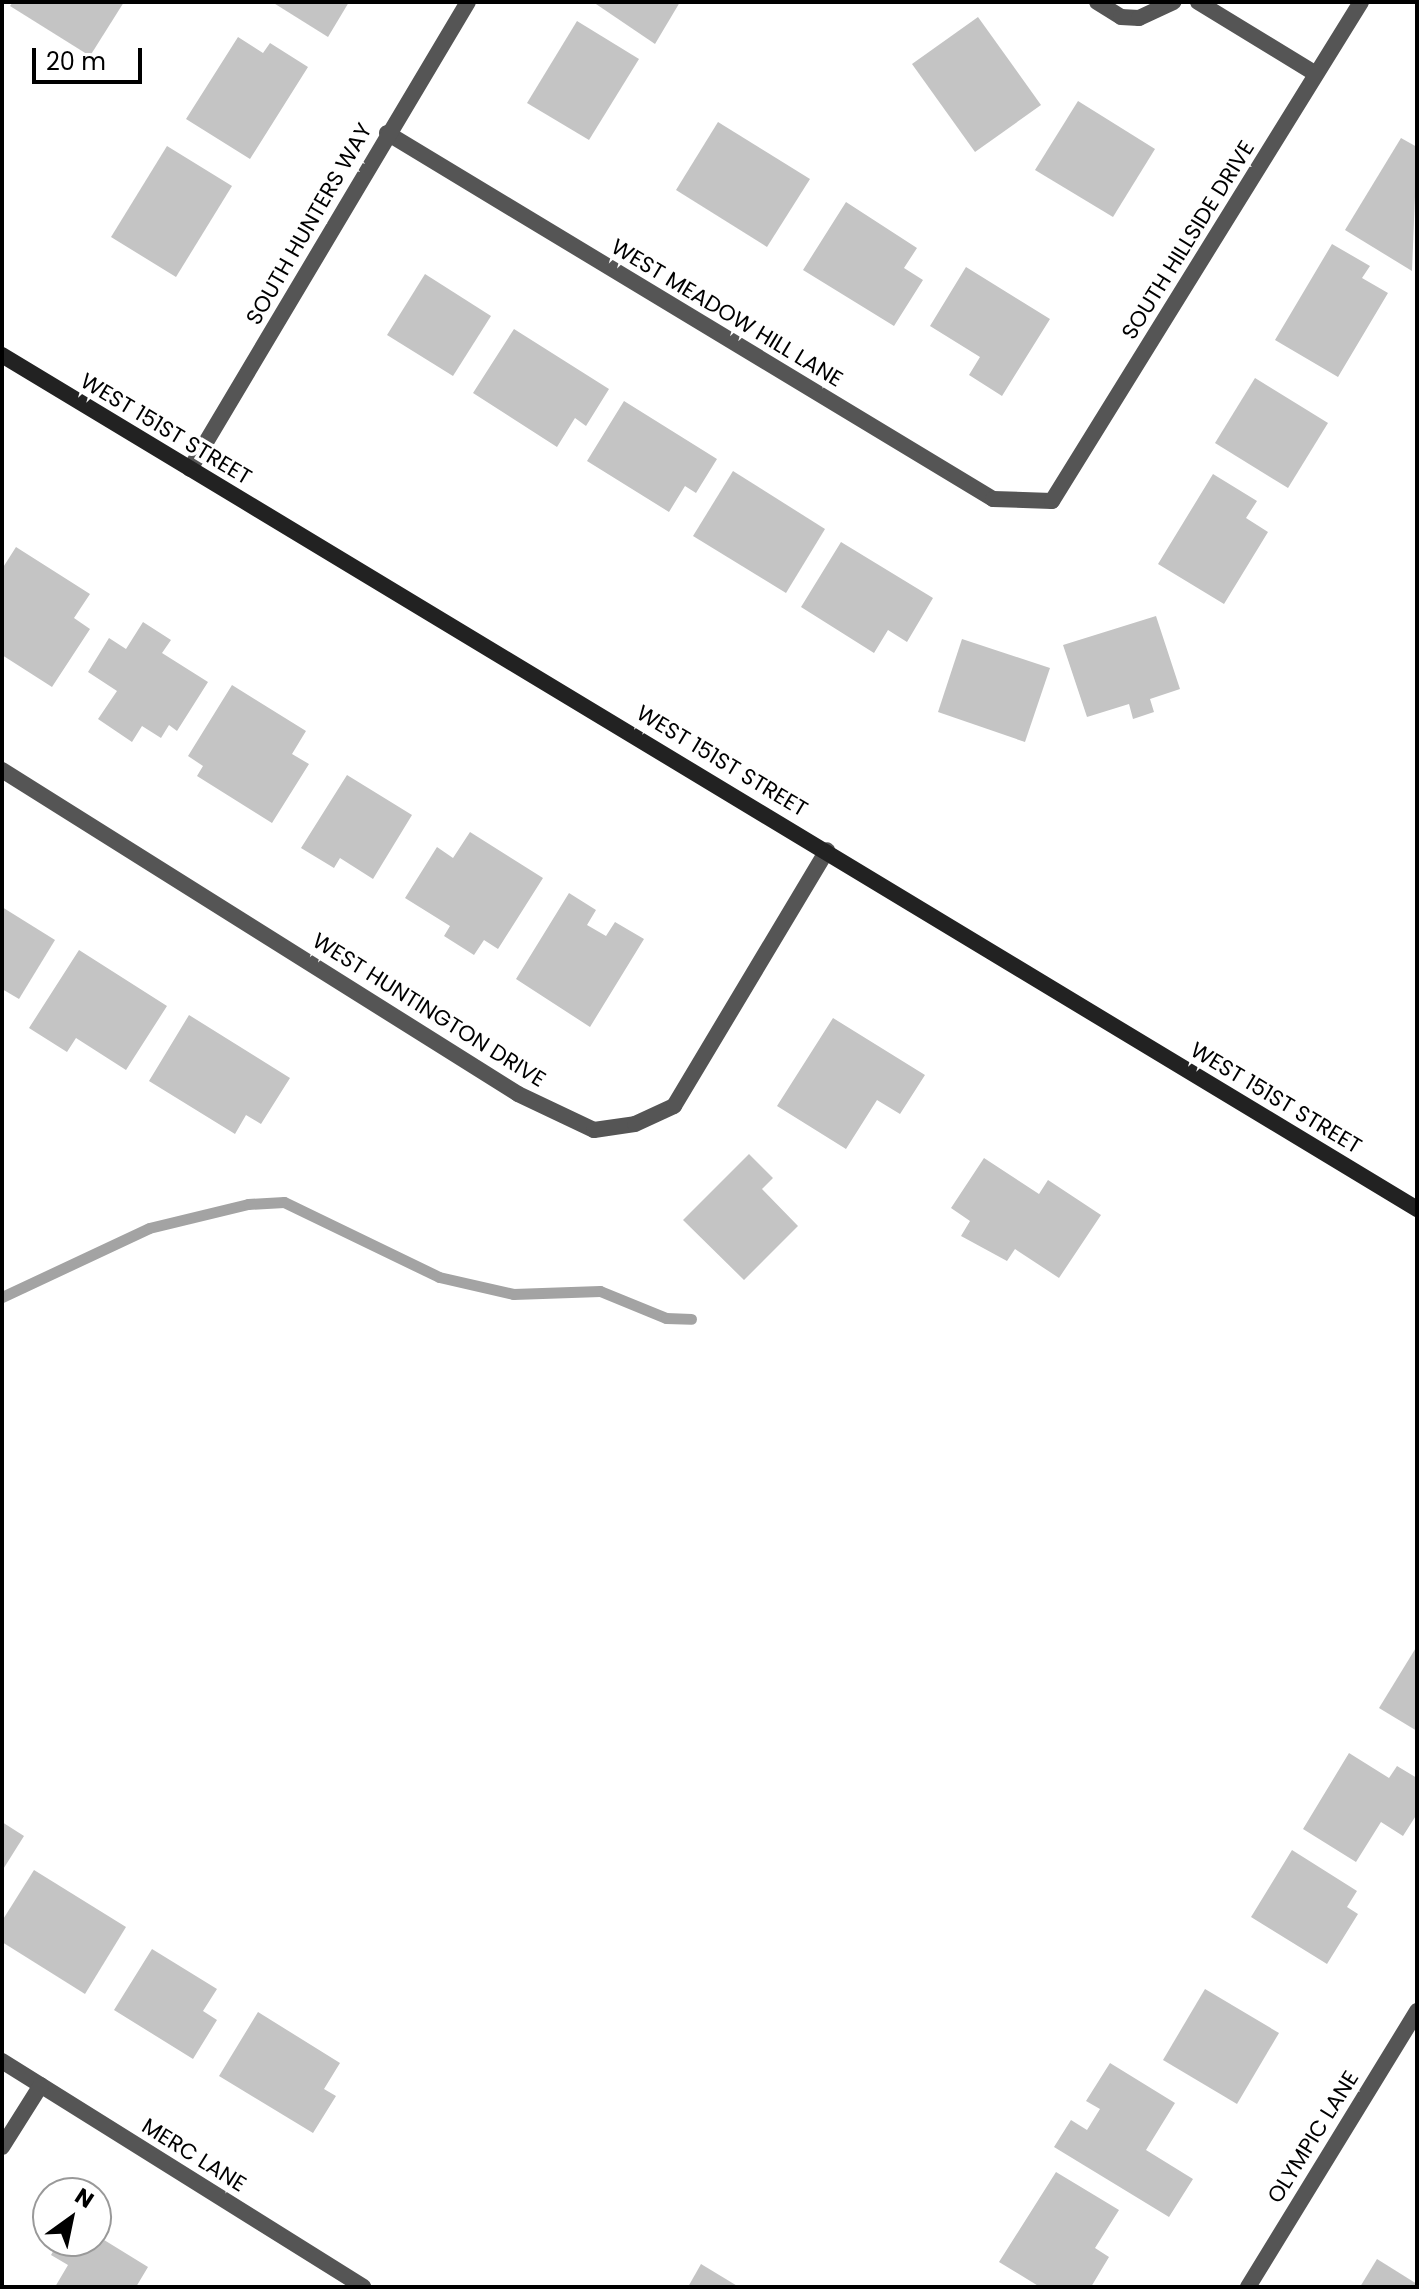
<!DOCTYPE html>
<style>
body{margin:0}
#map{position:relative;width:1419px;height:2289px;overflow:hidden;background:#fff;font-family:Poppins,sans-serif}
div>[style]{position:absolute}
.stream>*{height:11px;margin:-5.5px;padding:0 5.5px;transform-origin:5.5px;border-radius:5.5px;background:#a3a3a3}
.building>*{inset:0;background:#c4c4c4}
.street>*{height:16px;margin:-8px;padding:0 8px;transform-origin:8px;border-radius:8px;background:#555}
.secondary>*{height:16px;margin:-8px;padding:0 8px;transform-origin:8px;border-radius:8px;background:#222}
span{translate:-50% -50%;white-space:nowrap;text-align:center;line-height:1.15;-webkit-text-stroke:7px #fff;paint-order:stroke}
.street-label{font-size:22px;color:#000}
.frame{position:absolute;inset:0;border:4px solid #000;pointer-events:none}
.north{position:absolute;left:32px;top:2177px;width:80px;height:80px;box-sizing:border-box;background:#fff;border:2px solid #999;border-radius:50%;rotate:33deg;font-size:22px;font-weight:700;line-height:32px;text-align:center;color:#000}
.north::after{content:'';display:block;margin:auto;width:28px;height:36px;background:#000;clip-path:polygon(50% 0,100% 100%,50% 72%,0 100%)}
.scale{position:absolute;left:32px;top:48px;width:110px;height:36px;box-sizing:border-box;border:4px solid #000;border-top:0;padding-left:10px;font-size:24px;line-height:28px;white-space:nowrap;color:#000;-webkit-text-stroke:6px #fff;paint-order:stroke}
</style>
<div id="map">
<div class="stream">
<div style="left:2px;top:1297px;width:162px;rotate:-25.1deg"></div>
<div style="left:149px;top:1228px;width:102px;rotate:-13.6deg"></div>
<div style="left:248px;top:1204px;width:36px;rotate:-3deg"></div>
<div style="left:284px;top:1202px;width:172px;rotate:25.8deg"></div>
<div style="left:439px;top:1277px;width:76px;rotate:12.9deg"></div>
<div style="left:513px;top:1294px;width:87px;rotate:-2deg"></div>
<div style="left:600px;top:1291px;width:71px;rotate:22.2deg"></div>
<div style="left:666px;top:1318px;width:25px;rotate:2deg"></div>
</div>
<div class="building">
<div style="clip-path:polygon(13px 2px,124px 2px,90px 56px,10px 6px)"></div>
<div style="clip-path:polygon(272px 2px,349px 2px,328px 37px)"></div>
<div style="clip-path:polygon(593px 2px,680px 2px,655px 44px)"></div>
<div style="clip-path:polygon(978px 17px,1041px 105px,975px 152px,912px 64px)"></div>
<div style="clip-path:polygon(577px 21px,639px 59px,589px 140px,527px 103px)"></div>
<div style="clip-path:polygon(238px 37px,263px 53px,270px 43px,308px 67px,250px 159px,186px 119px)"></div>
<div style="clip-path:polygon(1078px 101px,1155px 149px,1113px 217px,1035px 170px)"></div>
<div style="clip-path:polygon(718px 122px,810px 179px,767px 247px,676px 190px)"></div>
<div style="clip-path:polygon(1401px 138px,1417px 147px,1412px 271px,1345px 230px)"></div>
<div style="clip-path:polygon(167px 146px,232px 186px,176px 277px,111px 237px)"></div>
<div style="clip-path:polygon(846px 202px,917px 248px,904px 268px,923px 280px,894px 326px,803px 270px)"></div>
<div style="clip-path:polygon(1332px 244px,1370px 266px,1362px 278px,1388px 293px,1338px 377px,1275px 340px)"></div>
<div style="clip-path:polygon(966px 267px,1050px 319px,1002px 396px,969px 375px,980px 357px,930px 326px)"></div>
<div style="clip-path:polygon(425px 274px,491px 316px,453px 376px,387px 335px)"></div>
<div style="clip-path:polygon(514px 329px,609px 389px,586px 426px,575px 418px,557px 447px,473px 393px)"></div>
<div style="clip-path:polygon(1255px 378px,1328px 423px,1288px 488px,1215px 443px)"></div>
<div style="clip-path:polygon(624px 401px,717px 459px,696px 493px,685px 486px,669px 512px,587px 461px)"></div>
<div style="clip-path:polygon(733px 471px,825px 529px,786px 593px,693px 536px)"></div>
<div style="clip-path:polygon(1213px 474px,1257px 501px,1246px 518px,1268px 532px,1224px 604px,1158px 564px)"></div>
<div style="clip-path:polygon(841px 542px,933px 598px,907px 642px,888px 630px,874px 653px,801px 607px)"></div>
<div style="clip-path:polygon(16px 547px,90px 594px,74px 618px,90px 629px,52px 687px,2px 655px,2px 569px)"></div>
<div style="clip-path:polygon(1156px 616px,1180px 689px,1150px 699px,1154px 712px,1133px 719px,1129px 704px,1087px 717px,1063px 645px)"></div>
<div style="clip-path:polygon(143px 622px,171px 640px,162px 653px,208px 682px,177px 731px,169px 725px,161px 738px,142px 726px,132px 742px,98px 719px,117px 691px,88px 672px,109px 638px,126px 649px)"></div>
<div style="clip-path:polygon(962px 639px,1050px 668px,1025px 742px,938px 712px)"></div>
<div style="clip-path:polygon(232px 685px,306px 731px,292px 754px,309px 764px,272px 823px,197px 776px,203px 766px,188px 756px)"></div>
<div style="clip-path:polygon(347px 775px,412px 815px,373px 879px,340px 858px,334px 868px,301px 848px)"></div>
<div style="clip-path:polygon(470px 832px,543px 878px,498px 949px,484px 940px,474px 955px,444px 936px,450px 926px,405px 898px,437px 847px,453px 858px)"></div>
<div style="clip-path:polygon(569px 893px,596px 910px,587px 925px,606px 936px,615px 922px,644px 939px,590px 1027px,516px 979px)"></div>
<div style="clip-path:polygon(2px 907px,55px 940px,19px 999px,2px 989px)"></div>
<div style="clip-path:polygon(79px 950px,167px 1006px,126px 1070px,76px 1038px,67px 1052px,29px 1028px)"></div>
<div style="clip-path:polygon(189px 1015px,290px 1078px,261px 1124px,246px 1115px,235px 1134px,149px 1081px)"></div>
<div style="clip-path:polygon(833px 1018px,925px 1075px,900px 1114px,877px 1100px,846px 1149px,777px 1106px)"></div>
<div style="clip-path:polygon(749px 1154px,773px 1178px,762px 1189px,798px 1226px,744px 1280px,683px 1220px)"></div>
<div style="clip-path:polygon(984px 1158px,1039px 1194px,1048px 1180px,1101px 1215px,1059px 1278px,1015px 1249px,1007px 1261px,961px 1236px,970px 1221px,951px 1208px)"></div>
<div style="clip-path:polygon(1417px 1646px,1417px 1731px,1379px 1708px)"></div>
<div style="clip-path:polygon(1349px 1753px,1389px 1778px,1397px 1766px,1417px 1778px,1417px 1814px,1403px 1836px,1381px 1822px,1356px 1862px,1303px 1829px)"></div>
<div style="clip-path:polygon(2px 1822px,24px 1836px,2px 1871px)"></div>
<div style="clip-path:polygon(1292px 1850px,1357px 1891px,1347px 1907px,1358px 1914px,1327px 1964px,1251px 1917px)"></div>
<div style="clip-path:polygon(34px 1870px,126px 1927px,85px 1994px,2px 1942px,2px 1921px)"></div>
<div style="clip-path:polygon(152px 1949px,217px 1989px,203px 2011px,217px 2020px,193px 2059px,114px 2010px)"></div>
<div style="clip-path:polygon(1205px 1989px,1279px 2033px,1237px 2104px,1163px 2060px)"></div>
<div style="clip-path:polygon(258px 2012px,340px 2063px,324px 2089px,336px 2096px,313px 2133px,219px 2076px)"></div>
<div style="clip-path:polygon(1110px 2063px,1175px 2103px,1146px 2150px,1193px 2179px,1169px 2217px,1054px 2147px,1071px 2120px,1087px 2130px,1100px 2109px,1086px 2101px)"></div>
<div style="clip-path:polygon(1056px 2172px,1119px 2210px,1095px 2248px,1109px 2257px,1091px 2287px,1040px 2287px,999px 2262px)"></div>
<div style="clip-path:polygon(96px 2235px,148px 2267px,136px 2287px,55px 2287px,68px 2265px,51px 2255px,59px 2241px,96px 2241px)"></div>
<div style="clip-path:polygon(1377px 2259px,1417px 2284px,1417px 2287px,1360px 2287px)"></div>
<div style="clip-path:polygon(701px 2264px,739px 2287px,688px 2287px)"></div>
</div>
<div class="street">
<div style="left:1097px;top:2px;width:28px;rotate:32deg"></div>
<div style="left:1121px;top:17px;width:18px;rotate:3deg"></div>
<div style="left:1139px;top:18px;width:38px;rotate:-25deg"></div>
<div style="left:1198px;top:2px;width:138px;rotate:31.4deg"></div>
<div style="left:387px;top:133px;width:708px;rotate:31.13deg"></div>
<div style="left:993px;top:499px;width:59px;rotate:1.9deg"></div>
<div style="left:1052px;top:501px;width:587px;rotate:-58.23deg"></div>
<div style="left:190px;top:469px;width:543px;rotate:-59.24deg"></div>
<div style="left:2px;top:770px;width:609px;rotate:32.12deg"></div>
<div style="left:518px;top:1094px;width:84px;rotate:25.3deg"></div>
<div style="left:594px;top:1130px;width:41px;rotate:-8.3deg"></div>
<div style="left:635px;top:1124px;width:43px;rotate:-24.8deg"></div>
<div style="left:674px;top:1106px;width:298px;rotate:-59.1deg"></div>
<div style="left:2px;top:2061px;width:426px;rotate:32deg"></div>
<div style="left:2px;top:2147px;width:73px;rotate:-57.8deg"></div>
<div style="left:1248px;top:2287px;width:324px;rotate:-58.5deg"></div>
</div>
<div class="secondary">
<div style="left:2px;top:355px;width:1653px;rotate:31.11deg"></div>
</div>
<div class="street-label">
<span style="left:309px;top:224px;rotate:-60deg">SOUTH HUNTERS WAY</span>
<span style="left:1188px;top:240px;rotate:-58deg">SOUTH HILLSIDE DRIVE</span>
<span style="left:727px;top:313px;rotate:31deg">WEST MEADOW HILL LANE</span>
<span style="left:166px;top:429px;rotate:31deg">WEST 151ST STREET</span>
<span style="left:722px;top:761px;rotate:31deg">WEST 151ST STREET</span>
<span style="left:429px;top:1010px;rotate:32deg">WEST HUNTINGTON DRIVE</span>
<span style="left:1276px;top:1098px;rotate:31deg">WEST 151ST STREET</span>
<span style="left:1313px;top:2137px;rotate:-58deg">OLYMPIC LANE</span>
<span style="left:194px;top:2155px;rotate:32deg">MERC LANE</span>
</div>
<div class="frame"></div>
<div class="north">N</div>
<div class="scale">20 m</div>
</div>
